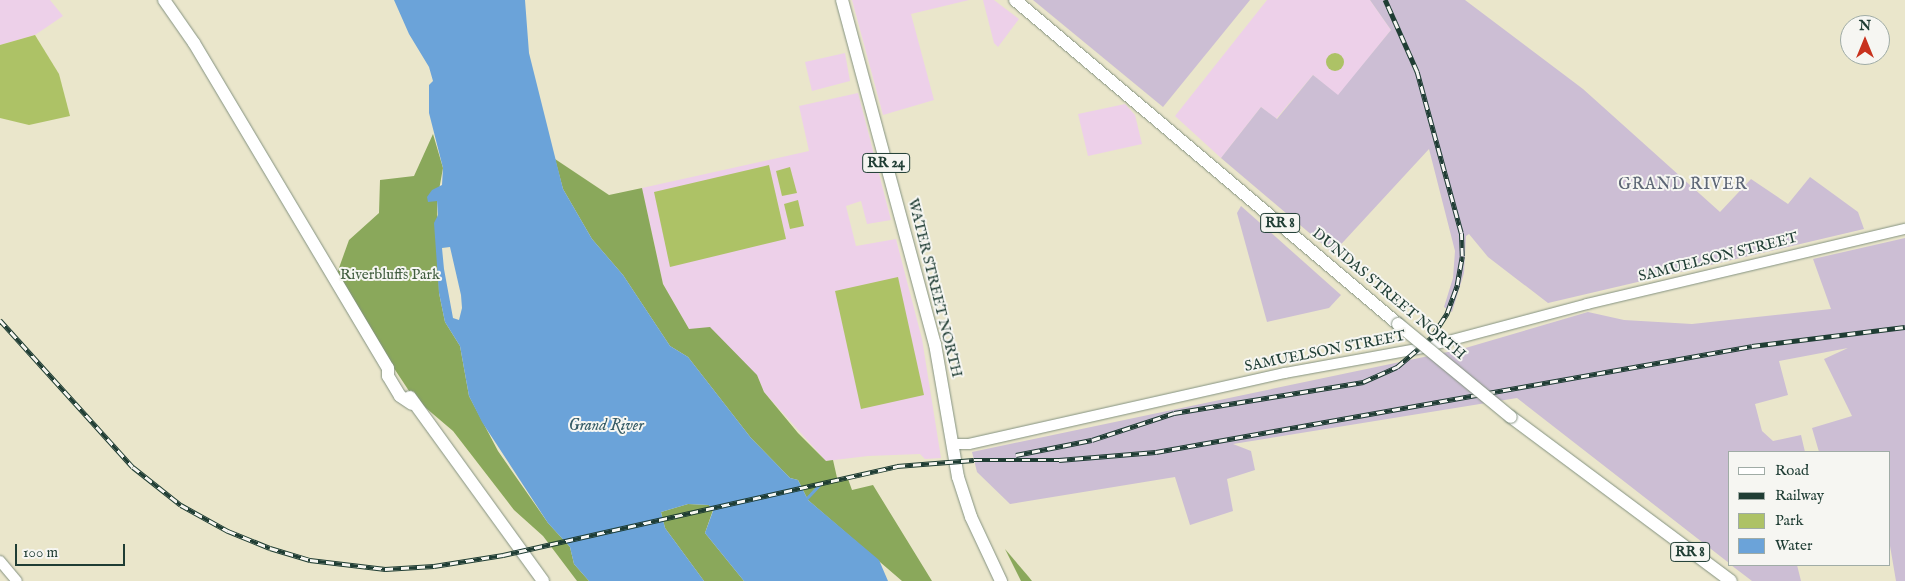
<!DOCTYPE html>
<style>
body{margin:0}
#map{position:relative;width:1905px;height:581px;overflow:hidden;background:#eae6cb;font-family:"IM FELL English",serif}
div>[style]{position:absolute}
.built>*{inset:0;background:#edd0e9}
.industrial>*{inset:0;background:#ccbed4}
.green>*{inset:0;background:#adc266}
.round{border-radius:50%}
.forest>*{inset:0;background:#8aa85b}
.water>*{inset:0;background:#6ba3d9}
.stream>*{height:2.5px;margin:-1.25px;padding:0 1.25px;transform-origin:1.25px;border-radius:1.25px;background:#6ba3d9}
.roads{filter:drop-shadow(0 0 1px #849280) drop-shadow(0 0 1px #849280)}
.minor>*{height:10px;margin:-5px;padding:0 5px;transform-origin:5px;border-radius:5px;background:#fff}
.major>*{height:12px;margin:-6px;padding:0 6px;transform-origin:6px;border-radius:6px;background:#fff}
.rail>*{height:4.5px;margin-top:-2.25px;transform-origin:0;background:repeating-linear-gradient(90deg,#f6f6f2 0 8px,#1f3d34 0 16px);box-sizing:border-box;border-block:1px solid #1f3d34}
.bridges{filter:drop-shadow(0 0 1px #849280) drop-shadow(0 0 1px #849280)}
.major-bridge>*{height:12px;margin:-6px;padding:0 6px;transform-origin:6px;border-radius:6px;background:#fff}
span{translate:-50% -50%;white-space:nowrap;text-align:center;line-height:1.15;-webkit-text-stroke:4px #f6f6f2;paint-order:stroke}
.shield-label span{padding:1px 4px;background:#f6f6f2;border:1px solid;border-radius:4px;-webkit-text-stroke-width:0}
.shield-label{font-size:14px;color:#1f3d34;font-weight:700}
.street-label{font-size:15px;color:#1f3d34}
.park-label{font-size:15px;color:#425e40}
.neighbourhood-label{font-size:16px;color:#5d6675;letter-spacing:1px}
.water-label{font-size:16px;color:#365c66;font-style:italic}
.legend{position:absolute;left:1728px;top:451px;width:162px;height:115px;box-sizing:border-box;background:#f6f6f2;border:1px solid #a0aca6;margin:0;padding:6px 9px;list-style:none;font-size:15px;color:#1f3d34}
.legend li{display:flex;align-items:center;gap:10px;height:25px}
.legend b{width:25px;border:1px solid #a0aca6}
.north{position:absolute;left:1840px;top:15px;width:50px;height:50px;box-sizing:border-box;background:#f6f6f2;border:1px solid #a0aca6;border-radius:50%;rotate:0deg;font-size:14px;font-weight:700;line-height:20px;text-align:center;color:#1f3d34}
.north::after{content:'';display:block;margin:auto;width:18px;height:22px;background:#c8321e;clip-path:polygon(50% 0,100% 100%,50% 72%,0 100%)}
.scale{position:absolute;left:15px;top:544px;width:110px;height:22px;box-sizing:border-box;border:2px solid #1f3d34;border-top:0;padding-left:6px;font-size:15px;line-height:18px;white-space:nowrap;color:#1f3d34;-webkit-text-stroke:4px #f6f6f2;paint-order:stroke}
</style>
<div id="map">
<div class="built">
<div style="clip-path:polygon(0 0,50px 0,63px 16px,35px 35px,0 45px)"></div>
<div style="clip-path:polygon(852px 0,969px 0,911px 14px,934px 100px,883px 115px)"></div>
<div style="clip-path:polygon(983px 0,994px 0,1019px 19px,998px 47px,994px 43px)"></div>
<div style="clip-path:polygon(1267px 0,1370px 0,1391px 30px,1338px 96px,1313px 75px,1276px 119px,1261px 107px,1221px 158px,1175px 116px)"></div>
<div style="clip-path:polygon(845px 53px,850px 81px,812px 91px,805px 62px)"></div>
<div style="clip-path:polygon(858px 93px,891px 220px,867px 224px,861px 201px,846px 206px,856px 246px,896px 239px,922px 339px,941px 458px,925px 459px,920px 454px,868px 456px,826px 461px,764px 392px,757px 375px,689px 329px,663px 284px,642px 188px,809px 151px,799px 106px)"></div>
<div style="clip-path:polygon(1125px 104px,1135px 115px,1142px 144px,1088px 156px,1078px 114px)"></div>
</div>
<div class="industrial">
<div style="clip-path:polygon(1033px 0,1250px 0,1163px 107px)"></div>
<div style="clip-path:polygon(1370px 0,1465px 0,1583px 89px,1720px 212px,1751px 179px,1788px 204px,1810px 177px,1858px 212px,1864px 229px,1548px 303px,1488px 257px,1469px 234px,1466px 236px,1464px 273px,1452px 312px,1444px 307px,1453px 278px,1455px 251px,1429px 149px,1333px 253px,1221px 158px,1261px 107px,1277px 119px,1313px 75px,1338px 95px,1391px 30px)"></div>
<div style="clip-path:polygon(1241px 206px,1341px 295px,1329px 308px,1267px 322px,1237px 213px)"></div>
<div style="clip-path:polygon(1905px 238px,1905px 581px,1896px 581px,1889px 540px,1889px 452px,1819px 452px,1812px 428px,1852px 416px,1824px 359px,1848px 348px,1779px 361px,1788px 395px,1755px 404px,1762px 431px,1773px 441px,1801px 435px,1805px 452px,1729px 452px,1729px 563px,1517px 398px,1233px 444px,1251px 451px,1255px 470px,1227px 479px,1233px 511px,1190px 525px,1175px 477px,1010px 504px,977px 472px,972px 452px,1462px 349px,1588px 312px,1624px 320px,1692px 324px,1831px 309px,1813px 259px)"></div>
<div style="clip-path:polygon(1731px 565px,1797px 565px,1801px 581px,1752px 581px)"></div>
</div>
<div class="green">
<div style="clip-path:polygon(35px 35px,59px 74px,70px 116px,29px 125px,0 118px,0 45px)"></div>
<div class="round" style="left:1326px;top:53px;width:18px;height:18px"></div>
<div style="clip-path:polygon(769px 165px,786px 239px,670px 267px,654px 192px)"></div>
<div style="clip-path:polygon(790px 167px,797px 193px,782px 196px,776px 171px)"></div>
<div style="clip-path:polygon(798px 200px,804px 226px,790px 229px,784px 204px)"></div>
<div style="clip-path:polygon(898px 277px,924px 395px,861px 409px,835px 291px)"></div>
</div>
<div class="forest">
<div style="clip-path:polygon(433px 134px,443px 168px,437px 201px,439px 293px,445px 322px,460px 346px,469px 396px,498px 451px,548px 523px,570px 547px,574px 564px,589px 581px,577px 581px,543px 536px,514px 510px,453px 431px,413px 397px,335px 279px,349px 240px,379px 213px,380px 180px,414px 176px)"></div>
<div style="clip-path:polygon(555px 159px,609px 195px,642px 188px,663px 284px,689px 329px,710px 327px,757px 375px,764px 392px,798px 433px,826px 461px,833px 460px,838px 482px,848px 479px,852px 490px,873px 485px,932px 581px,902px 581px,808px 500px,798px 480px,790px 478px,751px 438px,688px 357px,670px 346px,623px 275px,592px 239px,563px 189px)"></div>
<div style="clip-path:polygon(688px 504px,709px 505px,713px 510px,705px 533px,744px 581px,704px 581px,665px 528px,661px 512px)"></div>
<div style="clip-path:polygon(1005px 549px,1028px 576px,1032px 581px,1021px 581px)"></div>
</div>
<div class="water">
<div style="clip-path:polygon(evenodd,394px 0,525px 0,529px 53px,563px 189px,592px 239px,623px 275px,670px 346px,688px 357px,751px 438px,790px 478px,798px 480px,808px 500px,879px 560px,888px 581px,744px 581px,705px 533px,713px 511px,709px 505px,688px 504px,661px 512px,665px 528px,704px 581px,589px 581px,574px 564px,570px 547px,548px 523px,482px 422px,469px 396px,460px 346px,445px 322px,439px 293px,434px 223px,438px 215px,437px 201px,428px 202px,427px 197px,432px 190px,442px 185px,443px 168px,429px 113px,429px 85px,433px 81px,429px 67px,409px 34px,394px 0,450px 247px,461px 295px,462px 308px,459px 320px,453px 318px,444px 269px,442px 248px,450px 247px)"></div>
</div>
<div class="stream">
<div style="left:807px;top:498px;width:18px;rotate:-47deg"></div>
</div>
<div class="roads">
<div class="minor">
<div style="left:953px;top:444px;width:16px"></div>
<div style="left:969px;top:444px;width:324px;rotate:-12.7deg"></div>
<div style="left:1285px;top:373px;width:139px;rotate:-10.3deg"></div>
<div style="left:1422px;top:348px;width:171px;rotate:-14.9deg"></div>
<div style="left:1587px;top:304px;width:327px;rotate:-13.3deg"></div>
<div style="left:0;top:561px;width:26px;rotate:50deg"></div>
</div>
<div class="major">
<div style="left:164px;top:0;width:52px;rotate:55.1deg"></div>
<div style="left:194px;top:43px;width:378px;rotate:59.2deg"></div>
<div style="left:388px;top:368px;width:8px;rotate:90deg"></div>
<div style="left:388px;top:376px;width:23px;rotate:59deg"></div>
<div style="left:400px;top:396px;width:14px;rotate:34deg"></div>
<div style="left:842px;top:0;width:356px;rotate:74.9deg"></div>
<div style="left:935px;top:344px;width:135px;rotate:80.2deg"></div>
<div style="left:958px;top:477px;width:42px;rotate:72deg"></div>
<div style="left:971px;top:517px;width:71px;rotate:64.9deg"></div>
<div style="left:1015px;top:0;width:502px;rotate:40.23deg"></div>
<div style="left:410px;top:397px;width:227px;rotate:54.1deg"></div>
<div style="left:1511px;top:417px;width:274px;rotate:36.7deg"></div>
</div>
</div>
<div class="rail">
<div style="left:0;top:320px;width:198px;rotate:47.9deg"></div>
<div style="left:133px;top:467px;width:61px;rotate:38.4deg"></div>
<div style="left:181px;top:505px;width:54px;rotate:29deg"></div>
<div style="left:228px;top:531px;width:45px;rotate:22deg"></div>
<div style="left:270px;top:548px;width:42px;rotate:16.7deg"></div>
<div style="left:310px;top:560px;width:76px;rotate:6.8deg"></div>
<div style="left:385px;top:569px;width:49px;rotate:-3.5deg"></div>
<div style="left:434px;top:566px;width:70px;rotate:-9.1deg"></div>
<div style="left:503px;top:555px;width:404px;rotate:-12.7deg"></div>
<div style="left:897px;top:466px;width:77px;rotate:-4.5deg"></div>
<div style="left:974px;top:460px;width:85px"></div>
<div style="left:1059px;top:460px;width:97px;rotate:-4.7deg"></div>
<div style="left:1156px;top:452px;width:605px;rotate:-10.08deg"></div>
<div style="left:1752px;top:346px;width:154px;rotate:-7.1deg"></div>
<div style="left:1016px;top:455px;width:77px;rotate:-11.2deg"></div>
<div style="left:1092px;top:440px;width:86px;rotate:-18.2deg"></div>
<div style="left:1174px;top:413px;width:192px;rotate:-9.3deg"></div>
<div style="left:1363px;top:382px;width:37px;rotate:-24deg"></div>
<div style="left:1397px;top:367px;width:45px;rotate:-40.5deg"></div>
<div style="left:1431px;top:338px;width:30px;rotate:-57deg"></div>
<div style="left:1447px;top:313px;width:30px;rotate:-70deg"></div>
<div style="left:1457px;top:285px;width:29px;rotate:-80deg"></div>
<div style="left:1462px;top:256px;width:23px;rotate:-92deg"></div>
<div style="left:1461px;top:233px;width:167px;rotate:-105.3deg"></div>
<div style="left:1417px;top:72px;width:79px;rotate:-114deg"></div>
</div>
<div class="bridges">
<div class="major-bridge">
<div style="left:1398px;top:324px;width:146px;rotate:39.5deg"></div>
</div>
</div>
<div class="shield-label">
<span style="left:886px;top:163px">RR 24</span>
<span style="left:1280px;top:223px">RR 8</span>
<span style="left:1690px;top:552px">RR 8</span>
</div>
<div class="street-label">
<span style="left:1718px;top:257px;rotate:-14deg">SAMUELSON STREET</span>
<span style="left:935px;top:288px;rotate:76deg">WATER STREET NORTH</span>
<span style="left:1389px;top:294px;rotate:40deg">DUNDAS STREET NORTH</span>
<span style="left:1325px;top:351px;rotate:-11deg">SAMUELSON STREET</span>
</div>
<div class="park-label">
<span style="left:390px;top:275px">Riverbluffs Park</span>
</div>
<div class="neighbourhood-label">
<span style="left:1683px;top:185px">GRAND RIVER</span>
</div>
<div class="water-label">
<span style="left:606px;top:426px">Grand River</span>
</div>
<ul class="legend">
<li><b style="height:6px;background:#fff"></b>Road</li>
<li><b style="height:6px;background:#1f3d34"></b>Railway</li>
<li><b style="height:14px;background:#adc266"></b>Park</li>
<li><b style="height:14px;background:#6ba3d9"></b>Water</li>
</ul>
<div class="north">N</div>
<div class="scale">100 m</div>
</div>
